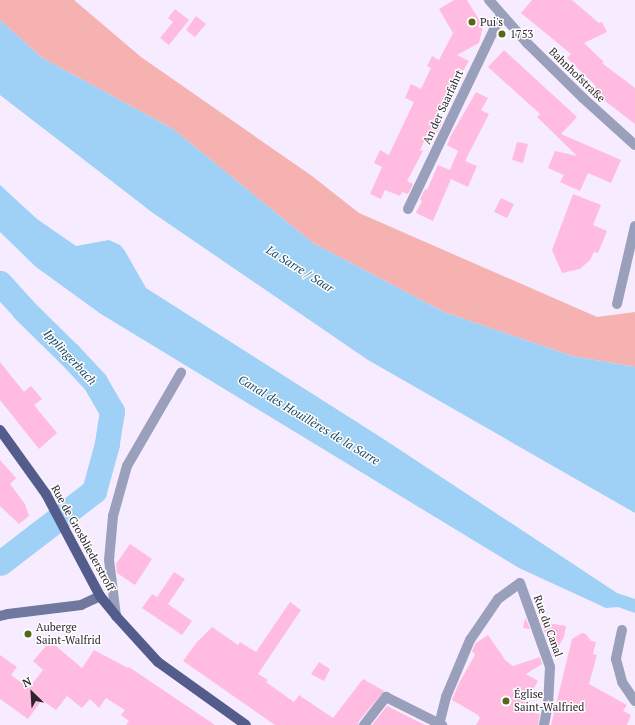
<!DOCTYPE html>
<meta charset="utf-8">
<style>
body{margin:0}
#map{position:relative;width:635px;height:725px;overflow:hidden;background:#f7ecff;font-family:"PT Serif",serif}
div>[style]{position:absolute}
.green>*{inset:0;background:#f6b2b1}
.water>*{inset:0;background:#9fd0f5}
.river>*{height:25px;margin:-12.5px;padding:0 12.5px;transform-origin:12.5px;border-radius:12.5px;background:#9fd0f5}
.building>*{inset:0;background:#ffbbe0}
.street>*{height:10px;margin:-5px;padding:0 5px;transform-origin:5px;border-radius:5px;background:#9aa0bb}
.secondary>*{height:10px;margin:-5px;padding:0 5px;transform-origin:5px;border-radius:5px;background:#7078a0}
.primary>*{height:10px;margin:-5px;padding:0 5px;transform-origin:5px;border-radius:5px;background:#545c8c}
.dots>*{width:11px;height:11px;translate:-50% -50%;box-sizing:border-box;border:2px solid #fefefe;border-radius:50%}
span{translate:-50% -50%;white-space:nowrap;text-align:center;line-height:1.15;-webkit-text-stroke:3px #fefefe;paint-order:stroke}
.poi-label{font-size:11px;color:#2b262e}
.left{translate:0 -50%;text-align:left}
.street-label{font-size:11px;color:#2b262e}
.water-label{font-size:12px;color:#1b4a68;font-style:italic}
.north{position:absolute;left:12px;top:673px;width:40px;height:40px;-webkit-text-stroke:3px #fefefe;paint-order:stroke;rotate:335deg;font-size:11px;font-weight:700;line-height:16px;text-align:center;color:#2b262e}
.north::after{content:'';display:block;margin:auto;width:14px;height:18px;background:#2b262e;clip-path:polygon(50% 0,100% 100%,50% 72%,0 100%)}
</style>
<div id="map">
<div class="green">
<div style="clip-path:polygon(0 0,74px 0,141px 57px,312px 176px,359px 213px,597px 317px,635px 312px,635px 367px,572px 356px,444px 312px,313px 243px,173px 129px,41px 57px,0 20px)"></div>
</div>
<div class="water">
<div style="clip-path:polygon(0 20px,41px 57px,173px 129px,313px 243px,444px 312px,572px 356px,635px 367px,635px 513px,368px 360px,153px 213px,0 95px)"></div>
<div style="clip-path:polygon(0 185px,37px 219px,76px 246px,109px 240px,120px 245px,125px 251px,146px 288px,382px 438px,617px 593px,635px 599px,635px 613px,618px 607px,606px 608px,519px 568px,101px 314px,36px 267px,0 232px)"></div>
</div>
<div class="river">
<div style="left:0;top:283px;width:36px;rotate:48deg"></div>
<div style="left:24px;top:310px;width:63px;rotate:44.4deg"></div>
<div style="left:69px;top:354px;width:38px;rotate:47deg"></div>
<div style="left:95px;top:382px;width:34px;rotate:60deg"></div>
<div style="left:112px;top:411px;width:33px;rotate:99deg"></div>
<div style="left:107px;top:444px;width:49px;rotate:105.5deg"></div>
<div style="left:94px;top:491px;width:118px;rotate:142.5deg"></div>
</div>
<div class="building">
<div style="clip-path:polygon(454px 0,467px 0,483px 26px,479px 43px,457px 55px,469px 61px,463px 71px,462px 70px,449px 96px,447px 95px,443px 99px,435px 119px,442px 122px,437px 133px,430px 129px,420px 150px,423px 151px,407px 181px,413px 184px,408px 194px,402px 192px,400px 196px,385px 190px,381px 199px,370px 194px,382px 167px,374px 163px,380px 150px,389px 155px,394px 144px,414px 102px,405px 98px,411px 84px,421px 89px,431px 68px,427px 66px,432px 56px,439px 60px,453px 33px,439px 9px)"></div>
<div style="clip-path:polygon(532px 0,572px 0,599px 23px,602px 22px,607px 32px,584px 43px,604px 62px,602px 63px,635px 88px,635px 124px,592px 91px,596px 86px,567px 58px,571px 54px,521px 13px)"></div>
<div style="clip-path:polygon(175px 9px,189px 20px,169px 45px,160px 38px,173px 22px,168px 18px)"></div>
<div style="clip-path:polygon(196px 16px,206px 24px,195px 37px,186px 30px)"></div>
<div style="clip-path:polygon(504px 50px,577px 117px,561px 134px,621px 160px,611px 183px,588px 173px,580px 191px,560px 182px,564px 175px,548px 168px,555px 151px,577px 156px,537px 117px,540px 114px,488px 67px)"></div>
<div style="clip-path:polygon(476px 92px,488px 98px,481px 110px,489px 114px,465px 161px,477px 166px,468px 187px,451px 179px,433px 221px,416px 213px,422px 201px,420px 199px,425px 189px,427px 190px,438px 165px,450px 170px,458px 151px,447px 145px,450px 139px,449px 139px)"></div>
<div style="clip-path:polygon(517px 142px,528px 144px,523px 163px,512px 160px)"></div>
<div style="clip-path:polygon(573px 194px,601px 205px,593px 225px,607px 231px,598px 253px,594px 252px,590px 260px,580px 269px,562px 273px,552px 250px)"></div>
<div style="clip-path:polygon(501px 198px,514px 204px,507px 218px,494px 212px)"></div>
<div style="clip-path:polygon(0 362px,24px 392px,31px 386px,42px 399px,34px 405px,57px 433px,39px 449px,0 400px)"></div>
<div style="clip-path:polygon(0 460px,16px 478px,10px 484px,25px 504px,29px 516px,19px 524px,0 506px)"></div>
<div style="clip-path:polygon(130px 544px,152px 559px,135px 585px,117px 573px,116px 564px)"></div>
<div style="clip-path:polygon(174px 572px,185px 579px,168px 604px,192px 621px,182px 635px,142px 608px,152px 594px,157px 597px)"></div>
<div style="clip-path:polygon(290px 602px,301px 610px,258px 674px,268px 680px,266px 682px,294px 702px,299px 695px,333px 718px,363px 679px,384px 691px,359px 721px,358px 725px,275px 725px,183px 661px,197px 642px,212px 627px,238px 645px,240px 642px,256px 652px)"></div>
<div style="clip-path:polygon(525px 619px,526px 619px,530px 629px,523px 628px)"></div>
<div style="clip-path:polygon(541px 622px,566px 626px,564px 637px,553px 656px,550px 648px,552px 635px,545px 633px)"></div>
<div style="clip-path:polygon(582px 633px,586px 634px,591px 641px,596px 642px,593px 654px,597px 655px,589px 684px,627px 705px,623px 711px,631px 715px,627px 725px,551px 725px,572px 639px)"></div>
<div style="clip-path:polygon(488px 635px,506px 661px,513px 666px,540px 657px,542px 664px,526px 674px,538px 681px,521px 710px,540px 714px,538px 725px,476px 725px,480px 718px,478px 715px,452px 700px,459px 683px,475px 655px,472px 651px,476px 643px)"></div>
<div style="clip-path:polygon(50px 641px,82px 668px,94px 650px,128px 668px,129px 667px,215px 725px,126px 725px,129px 721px,121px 715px,125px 710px,106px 698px,99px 708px,90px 699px,82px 708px,67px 696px,56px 710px,42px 700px,28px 719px,0 699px,0 655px,17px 667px,11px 675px,29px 688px,43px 670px,33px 661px)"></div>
<div style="clip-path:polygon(319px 662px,330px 669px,324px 681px,311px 674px)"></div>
<div style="clip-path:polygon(387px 706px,425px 725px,372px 725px)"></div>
</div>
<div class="street">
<div style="left:489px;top:0;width:57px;rotate:48.5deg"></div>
<div style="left:527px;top:43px;width:78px;rotate:44.5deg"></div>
<div style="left:583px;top:98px;width:70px;rotate:42.1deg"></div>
<div style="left:408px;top:209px;width:215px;rotate:-64.4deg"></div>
<div style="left:617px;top:304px;width:80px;rotate:-77deg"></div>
<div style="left:116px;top:616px;width:56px;rotate:-97.1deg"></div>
<div style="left:109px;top:560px;width:44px;rotate:-84.8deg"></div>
<div style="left:113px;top:516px;width:52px;rotate:-74.4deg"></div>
<div style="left:127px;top:466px;width:108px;rotate:-59.9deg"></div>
<div style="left:622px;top:630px;width:30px;rotate:102deg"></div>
<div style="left:616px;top:659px;width:24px;rotate:75deg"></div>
<div style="left:622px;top:682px;width:23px;rotate:56deg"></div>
<div style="left:364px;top:725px;width:36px;rotate:-52deg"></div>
<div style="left:386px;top:697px;width:63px;rotate:26.6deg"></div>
<div style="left:439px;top:725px;width:29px;rotate:-76deg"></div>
<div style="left:446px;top:697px;width:62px;rotate:-67.2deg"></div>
<div style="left:470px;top:640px;width:50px;rotate:-55.7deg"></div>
<div style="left:498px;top:599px;width:27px;rotate:-36deg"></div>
<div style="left:520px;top:583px;width:89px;rotate:70.3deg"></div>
<div style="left:550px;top:667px;width:37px;rotate:93deg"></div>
<div style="left:548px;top:704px;width:21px;rotate:101deg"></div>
</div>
<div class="secondary">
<div style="left:0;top:616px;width:8px;rotate:-14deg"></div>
<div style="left:8px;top:614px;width:74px;rotate:-7deg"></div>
<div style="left:81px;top:605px;width:21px;rotate:-25deg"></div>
</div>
<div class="primary">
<div style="left:0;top:430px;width:79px;rotate:54.3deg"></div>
<div style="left:46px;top:494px;width:115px;rotate:62.1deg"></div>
<div style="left:100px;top:596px;width:26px;rotate:51deg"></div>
<div style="left:116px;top:616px;width:62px;rotate:47.6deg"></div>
<div style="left:158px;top:662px;width:108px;rotate:35.6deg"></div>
</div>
<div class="dots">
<div style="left:472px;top:22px;background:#536919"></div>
<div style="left:502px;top:34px;background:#536919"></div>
<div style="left:28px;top:634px;background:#536919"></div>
<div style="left:506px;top:701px;background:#536919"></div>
</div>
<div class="poi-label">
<span class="left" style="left:480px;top:22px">Pui's</span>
<span class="left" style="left:510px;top:34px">1753</span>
<span class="left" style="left:36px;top:634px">Auberge<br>Saint-Walfrid</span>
<span class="left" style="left:514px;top:701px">Église<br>Saint-Walfried</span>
</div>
<div class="street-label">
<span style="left:577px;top:75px;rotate:44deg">Bahnhofstraße</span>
<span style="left:443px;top:107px;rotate:-65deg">An der Saarfahrt</span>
<span style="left:83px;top:538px;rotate:61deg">Rue de Grosbliederstroff</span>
<span style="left:548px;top:626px;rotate:70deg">Rue du Canal</span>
</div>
<div class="water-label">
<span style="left:300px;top:269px;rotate:32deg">La Sarre / Saar</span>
<span style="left:70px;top:357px;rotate:47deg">Ipplingerbach</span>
<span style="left:309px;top:420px;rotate:31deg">Canal des Houillères de la Sarre</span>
</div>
<div class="north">N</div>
</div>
